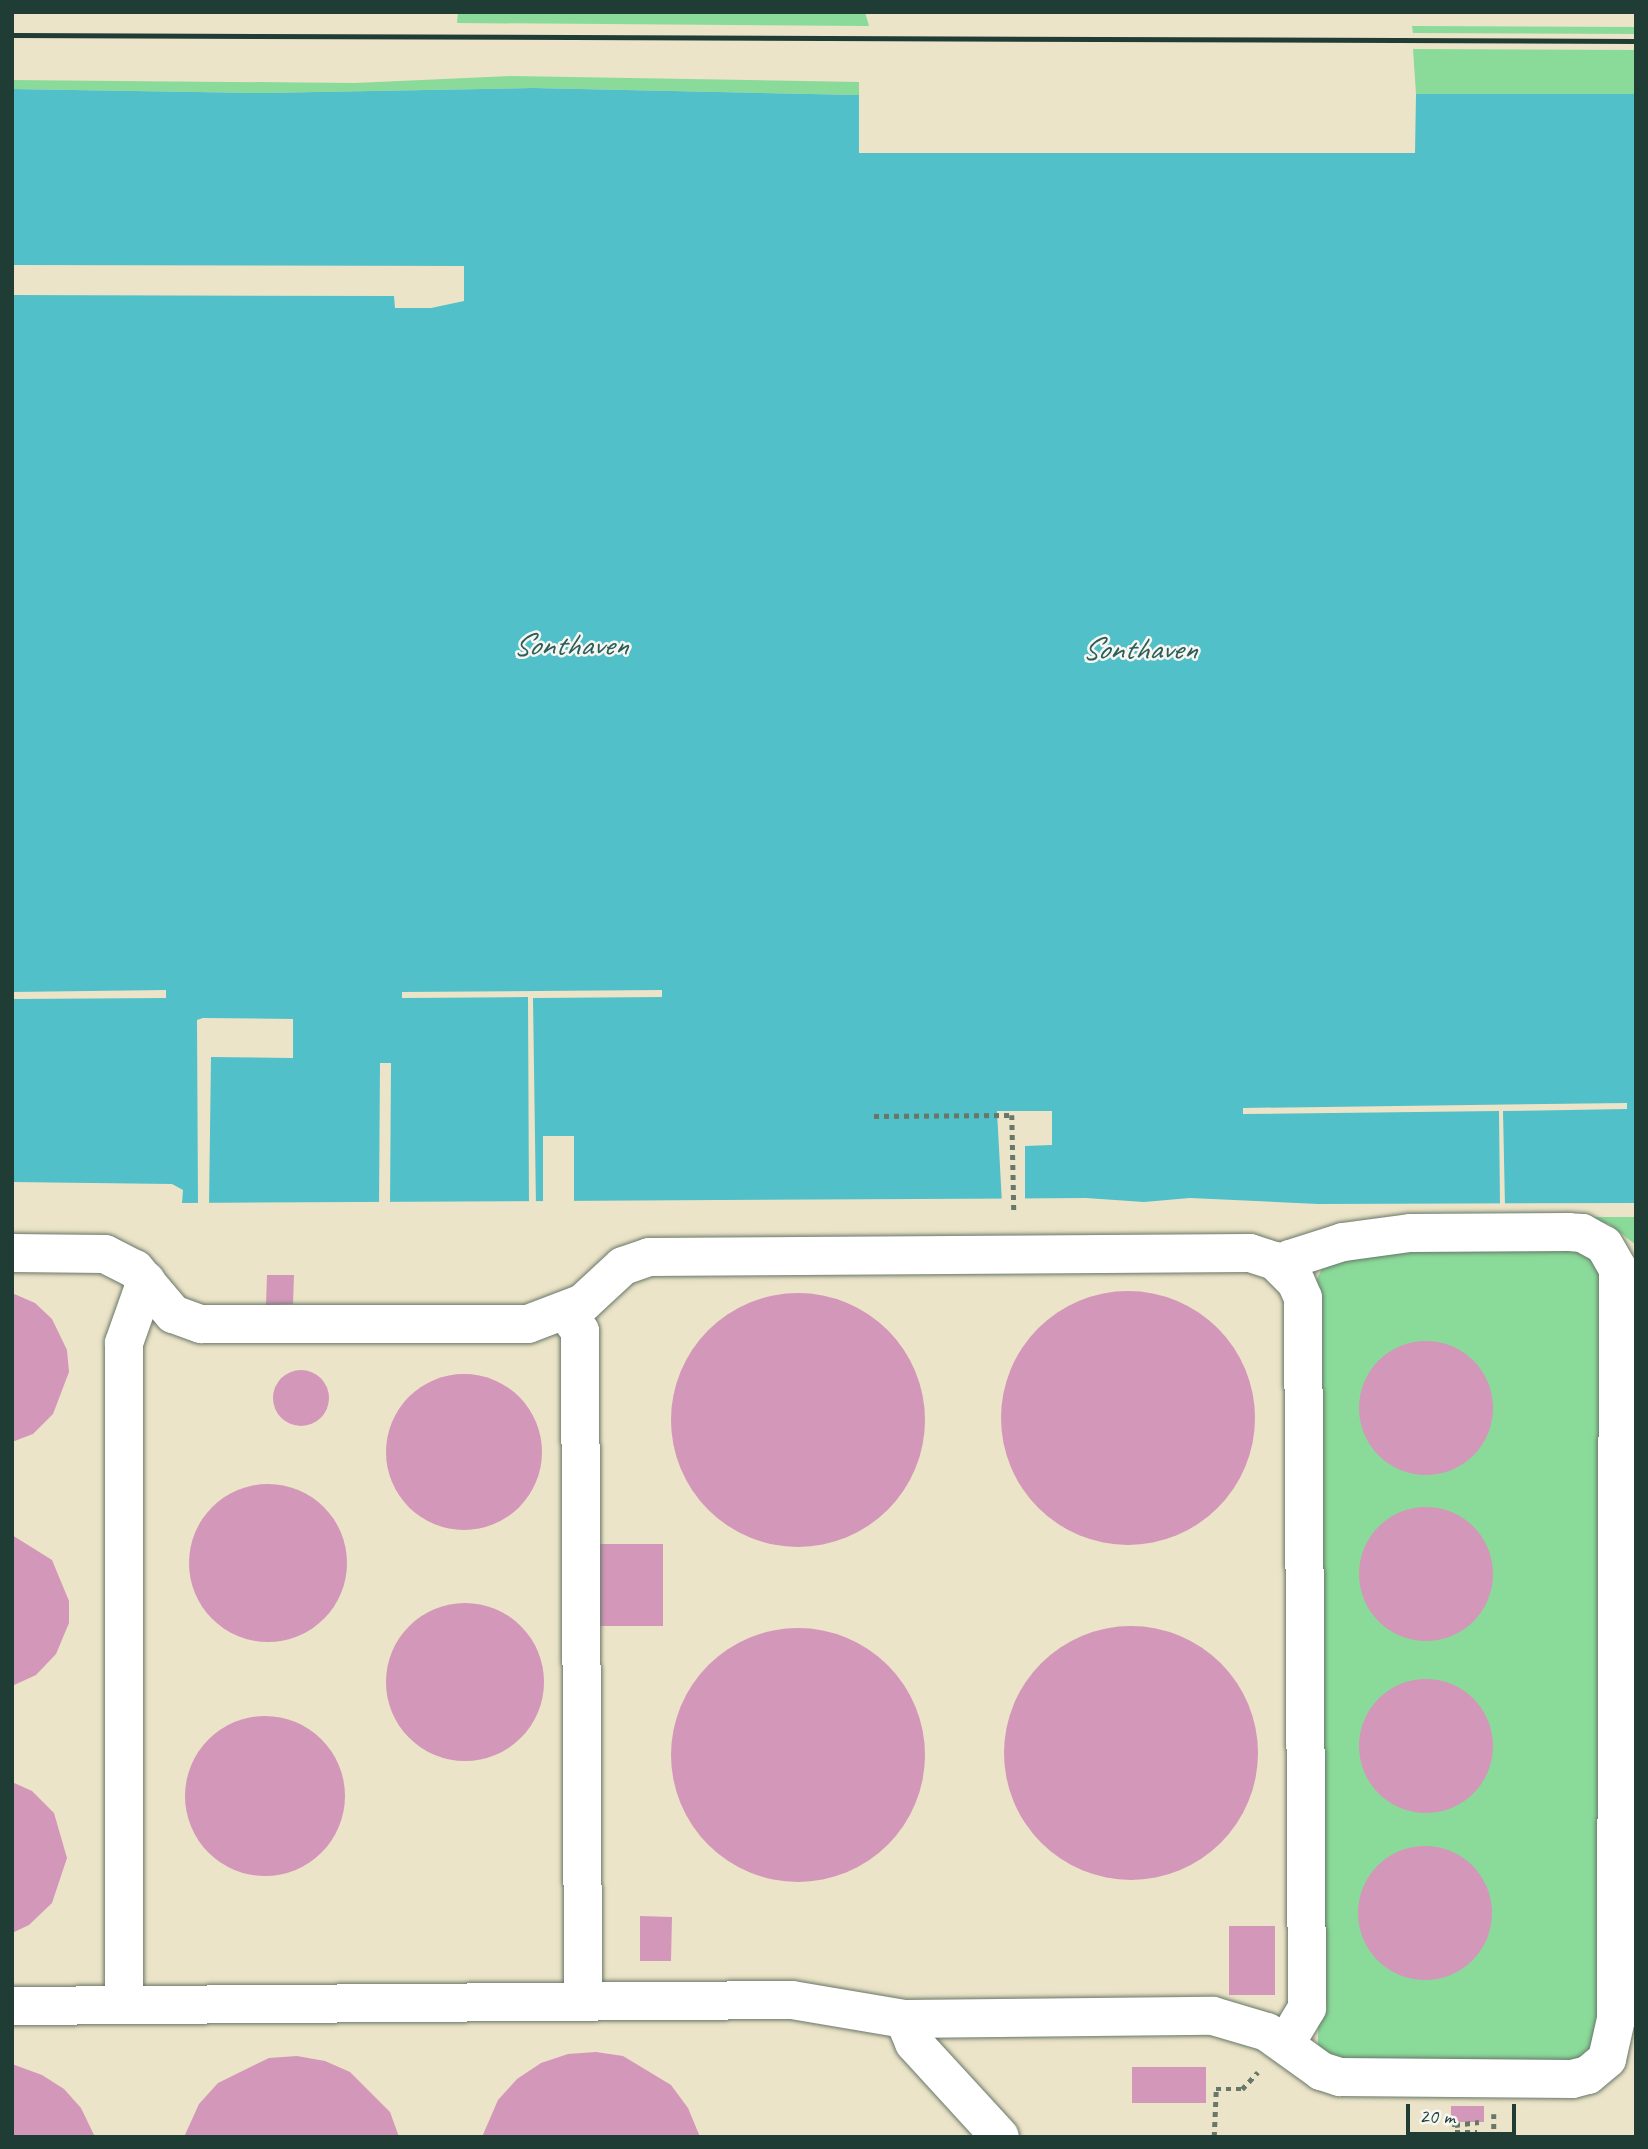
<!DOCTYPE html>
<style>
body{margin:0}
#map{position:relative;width:1648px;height:2149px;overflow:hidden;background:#ece4c8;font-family:Caveat,sans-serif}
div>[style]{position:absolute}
.green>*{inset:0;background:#8adb9a}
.water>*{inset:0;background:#52c0c8}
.pier>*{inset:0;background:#ece4c8}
.building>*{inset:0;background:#d397b9}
.round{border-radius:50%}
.path>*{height:4.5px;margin-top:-2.25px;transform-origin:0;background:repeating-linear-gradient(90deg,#677768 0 5px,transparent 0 10px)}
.roads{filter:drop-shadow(0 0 2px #677768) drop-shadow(0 0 2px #677768)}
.minor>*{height:38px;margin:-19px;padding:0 19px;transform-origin:19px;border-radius:19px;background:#fff}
.rail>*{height:5px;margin:-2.5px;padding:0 2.5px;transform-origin:2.5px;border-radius:2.5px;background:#1f3d34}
span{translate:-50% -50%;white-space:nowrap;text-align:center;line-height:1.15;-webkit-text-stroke:5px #f6f6f2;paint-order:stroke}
.water-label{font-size:32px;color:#2c5e59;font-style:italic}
.frame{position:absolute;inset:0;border:14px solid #1f3d34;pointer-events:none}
.scale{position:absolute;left:1406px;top:2104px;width:110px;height:32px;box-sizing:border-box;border:4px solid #1f3d34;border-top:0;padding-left:9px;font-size:21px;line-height:24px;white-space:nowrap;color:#1f3d34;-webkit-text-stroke:5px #f6f6f2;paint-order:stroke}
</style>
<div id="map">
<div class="green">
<div style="clip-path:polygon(458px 12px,865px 12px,869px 26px,457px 23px)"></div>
<div style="clip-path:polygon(1412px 26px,1636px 27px,1636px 34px,1413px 33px)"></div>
<div style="clip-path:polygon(1413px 49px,1636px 50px,1636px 94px,1416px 94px)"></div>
<div style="clip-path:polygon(511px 76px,859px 82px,859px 95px,533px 88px,262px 93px,12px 89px,12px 80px,355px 83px)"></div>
<div style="clip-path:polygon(1581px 1217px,1636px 1217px,1636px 1245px,1609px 1224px)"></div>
<div style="clip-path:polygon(1419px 1244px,1579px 1245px,1601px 1268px,1602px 2024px,1596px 2046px,1578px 2061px,1355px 2069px,1318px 2050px,1317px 1279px,1324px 1264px)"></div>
</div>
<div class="water">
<div style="clip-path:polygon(533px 88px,859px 95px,859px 153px,1415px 153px,1416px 94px,1636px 94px,1636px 1203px,1318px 1204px,1190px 1198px,1144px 1202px,1086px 1198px,182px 1203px,183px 1190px,172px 1184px,12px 1182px,12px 89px,262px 93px)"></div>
</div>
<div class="pier">
<div style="clip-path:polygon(12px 265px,464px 266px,464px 301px,431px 308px,395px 308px,394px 296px,12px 295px)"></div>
<div style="clip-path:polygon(166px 990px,166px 998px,12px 999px,12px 992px)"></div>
<div style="clip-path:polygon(662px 990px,662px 997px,533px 998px,536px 1206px,529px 1206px,528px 997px,402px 998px,402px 992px)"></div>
<div style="clip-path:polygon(203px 1018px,293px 1019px,293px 1058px,211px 1057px,209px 1206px,198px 1206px,197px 1020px)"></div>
<div style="clip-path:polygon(380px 1063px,391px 1063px,390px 1206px,379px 1206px)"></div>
<div style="clip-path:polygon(1627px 1103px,1627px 1109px,1503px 1111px,1505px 1207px,1500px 1207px,1499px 1111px,1243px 1114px,1243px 1108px)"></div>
<div style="clip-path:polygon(997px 1111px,1052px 1111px,1052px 1145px,1025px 1146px,1025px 1203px,1002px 1204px)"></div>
<div style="clip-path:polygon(543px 1136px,574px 1136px,574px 1206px,543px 1206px)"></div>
</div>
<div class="building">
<div style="clip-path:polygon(267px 1275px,294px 1275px,293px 1304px,266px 1305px)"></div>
<div class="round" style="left:1001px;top:1291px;width:254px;height:254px"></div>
<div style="clip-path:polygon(12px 1293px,35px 1303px,52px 1319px,67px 1350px,69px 1372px,53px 1414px,33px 1434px,12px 1442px)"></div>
<div class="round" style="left:671px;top:1293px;width:254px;height:254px"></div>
<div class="round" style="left:1359px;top:1341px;width:134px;height:134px"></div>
<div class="round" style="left:273px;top:1370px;width:56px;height:56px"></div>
<div class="round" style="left:386px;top:1374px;width:156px;height:156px"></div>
<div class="round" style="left:189px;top:1484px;width:158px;height:158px"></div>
<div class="round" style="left:1359px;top:1507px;width:134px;height:134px"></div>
<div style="clip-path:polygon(12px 1535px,52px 1560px,69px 1601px,69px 1623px,56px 1654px,36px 1675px,12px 1686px)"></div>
<div style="clip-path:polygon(597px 1544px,663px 1544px,663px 1626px,598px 1626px)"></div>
<div class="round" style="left:386px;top:1603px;width:158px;height:158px"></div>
<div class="round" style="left:1004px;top:1626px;width:254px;height:254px"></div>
<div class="round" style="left:671px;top:1628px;width:254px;height:254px"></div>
<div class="round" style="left:1359px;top:1679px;width:134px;height:134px"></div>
<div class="round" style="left:185px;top:1716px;width:160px;height:160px"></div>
<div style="clip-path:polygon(12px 1782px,32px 1791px,54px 1813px,67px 1858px,52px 1903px,29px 1925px,12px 1933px)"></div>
<div class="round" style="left:1358px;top:1846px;width:134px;height:134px"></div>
<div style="clip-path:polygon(640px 1916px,672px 1917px,671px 1961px,640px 1961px)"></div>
<div style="clip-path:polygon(1229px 1926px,1275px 1926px,1275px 1995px,1229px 1995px)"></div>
<div style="clip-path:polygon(596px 2052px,623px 2056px,671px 2085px,688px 2108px,700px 2137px,482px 2137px,498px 2100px,517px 2079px,541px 2063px,568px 2054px)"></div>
<div style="clip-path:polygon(297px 2056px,325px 2061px,350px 2072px,390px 2112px,399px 2137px,184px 2137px,199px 2104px,218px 2083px,269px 2058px)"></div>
<div style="clip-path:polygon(12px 2064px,42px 2075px,64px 2089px,81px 2108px,95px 2137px,12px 2137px)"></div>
<div style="clip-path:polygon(1132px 2067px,1206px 2067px,1206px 2103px,1132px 2103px)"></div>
<div style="clip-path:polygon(1451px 2106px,1484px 2106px,1484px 2122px,1451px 2122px)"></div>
</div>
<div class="path">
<div style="left:874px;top:1116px;width:138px;rotate:-0.4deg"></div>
<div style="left:1012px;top:1115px;width:96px;rotate:88.8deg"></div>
<div style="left:1494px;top:2114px;width:23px;rotate:90deg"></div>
<div style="left:1455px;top:2122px;width:10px;rotate:90deg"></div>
<div style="left:1455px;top:2132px;width:22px"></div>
<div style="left:1477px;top:2132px;width:5px;rotate:90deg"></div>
<div style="left:1455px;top:2125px;width:24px;rotate:-7deg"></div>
<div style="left:1214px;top:2137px;width:48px;rotate:-87.6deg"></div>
<div style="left:1216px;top:2089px;width:26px"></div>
<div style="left:1242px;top:2089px;width:23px;rotate:-47deg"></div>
</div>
<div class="roads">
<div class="minor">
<div style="left:12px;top:1253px;width:93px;rotate:0.6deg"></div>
<div style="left:105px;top:1254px;width:34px;rotate:27deg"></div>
<div style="left:135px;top:1269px;width:59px;rotate:49.8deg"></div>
<div style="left:173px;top:1314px;width:30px;rotate:20deg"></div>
<div style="left:201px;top:1324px;width:327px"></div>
<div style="left:528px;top:1324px;width:59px;rotate:-20.9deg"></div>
<div style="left:583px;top:1303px;width:54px;rotate:-42.8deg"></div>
<div style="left:623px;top:1266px;width:28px;rotate:-19deg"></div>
<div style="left:649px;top:1257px;width:601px;rotate:-0.38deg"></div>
<div style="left:1250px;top:1253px;width:26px;rotate:18deg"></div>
<div style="left:1275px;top:1261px;width:30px;rotate:45deg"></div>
<div style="left:1296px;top:1282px;width:17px;rotate:66deg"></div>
<div style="left:1303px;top:1298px;width:710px;rotate:89.68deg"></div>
<div style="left:1307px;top:2008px;width:41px;rotate:121deg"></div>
<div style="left:566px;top:1312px;width:24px;rotate:54deg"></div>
<div style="left:580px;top:1331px;width:670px;rotate:89.74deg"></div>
<div style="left:124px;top:2005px;width:662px;rotate:-90deg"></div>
<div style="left:124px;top:1343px;width:66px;rotate:-70.5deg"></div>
<div style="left:12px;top:2006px;width:780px;rotate:-0.44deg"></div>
<div style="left:792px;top:2000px;width:114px;rotate:9.6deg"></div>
<div style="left:904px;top:2019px;width:309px;rotate:-0.6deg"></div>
<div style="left:1213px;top:2016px;width:56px;rotate:16.5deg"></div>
<div style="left:1267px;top:2032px;width:67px;rotate:35.8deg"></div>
<div style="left:1321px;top:2071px;width:20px;rotate:18deg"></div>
<div style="left:1340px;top:2077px;width:232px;rotate:0.5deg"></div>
<div style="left:1572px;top:2079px;width:16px;rotate:-14deg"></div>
<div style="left:1588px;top:2075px;width:25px;rotate:-40deg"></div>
<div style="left:1607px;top:2059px;width:41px;rotate:-77.3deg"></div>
<div style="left:1616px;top:2019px;width:750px;rotate:-89.85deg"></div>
<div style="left:1618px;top:1269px;width:28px;rotate:-120deg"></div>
<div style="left:1604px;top:1245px;width:25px;rotate:-151deg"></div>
<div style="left:1582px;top:1233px;width:13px;rotate:-176deg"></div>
<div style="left:1569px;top:1232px;width:159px;rotate:179.6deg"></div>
<div style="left:1410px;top:1233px;width:68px;rotate:172.3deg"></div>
<div style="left:1343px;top:1242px;width:56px;rotate:162.2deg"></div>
<div style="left:1290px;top:1259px;width:12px;rotate:110deg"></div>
<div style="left:904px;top:2019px;width:26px;rotate:67deg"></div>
<div style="left:914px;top:2043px;width:127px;rotate:47.5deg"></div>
</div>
</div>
<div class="rail">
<div style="left:12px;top:35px;width:1624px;rotate:0.21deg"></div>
</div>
<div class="water-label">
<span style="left:570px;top:645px">Sonthaven</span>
<span style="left:1139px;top:649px">Sonthaven</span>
</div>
<div class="frame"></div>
<div class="scale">20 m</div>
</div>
